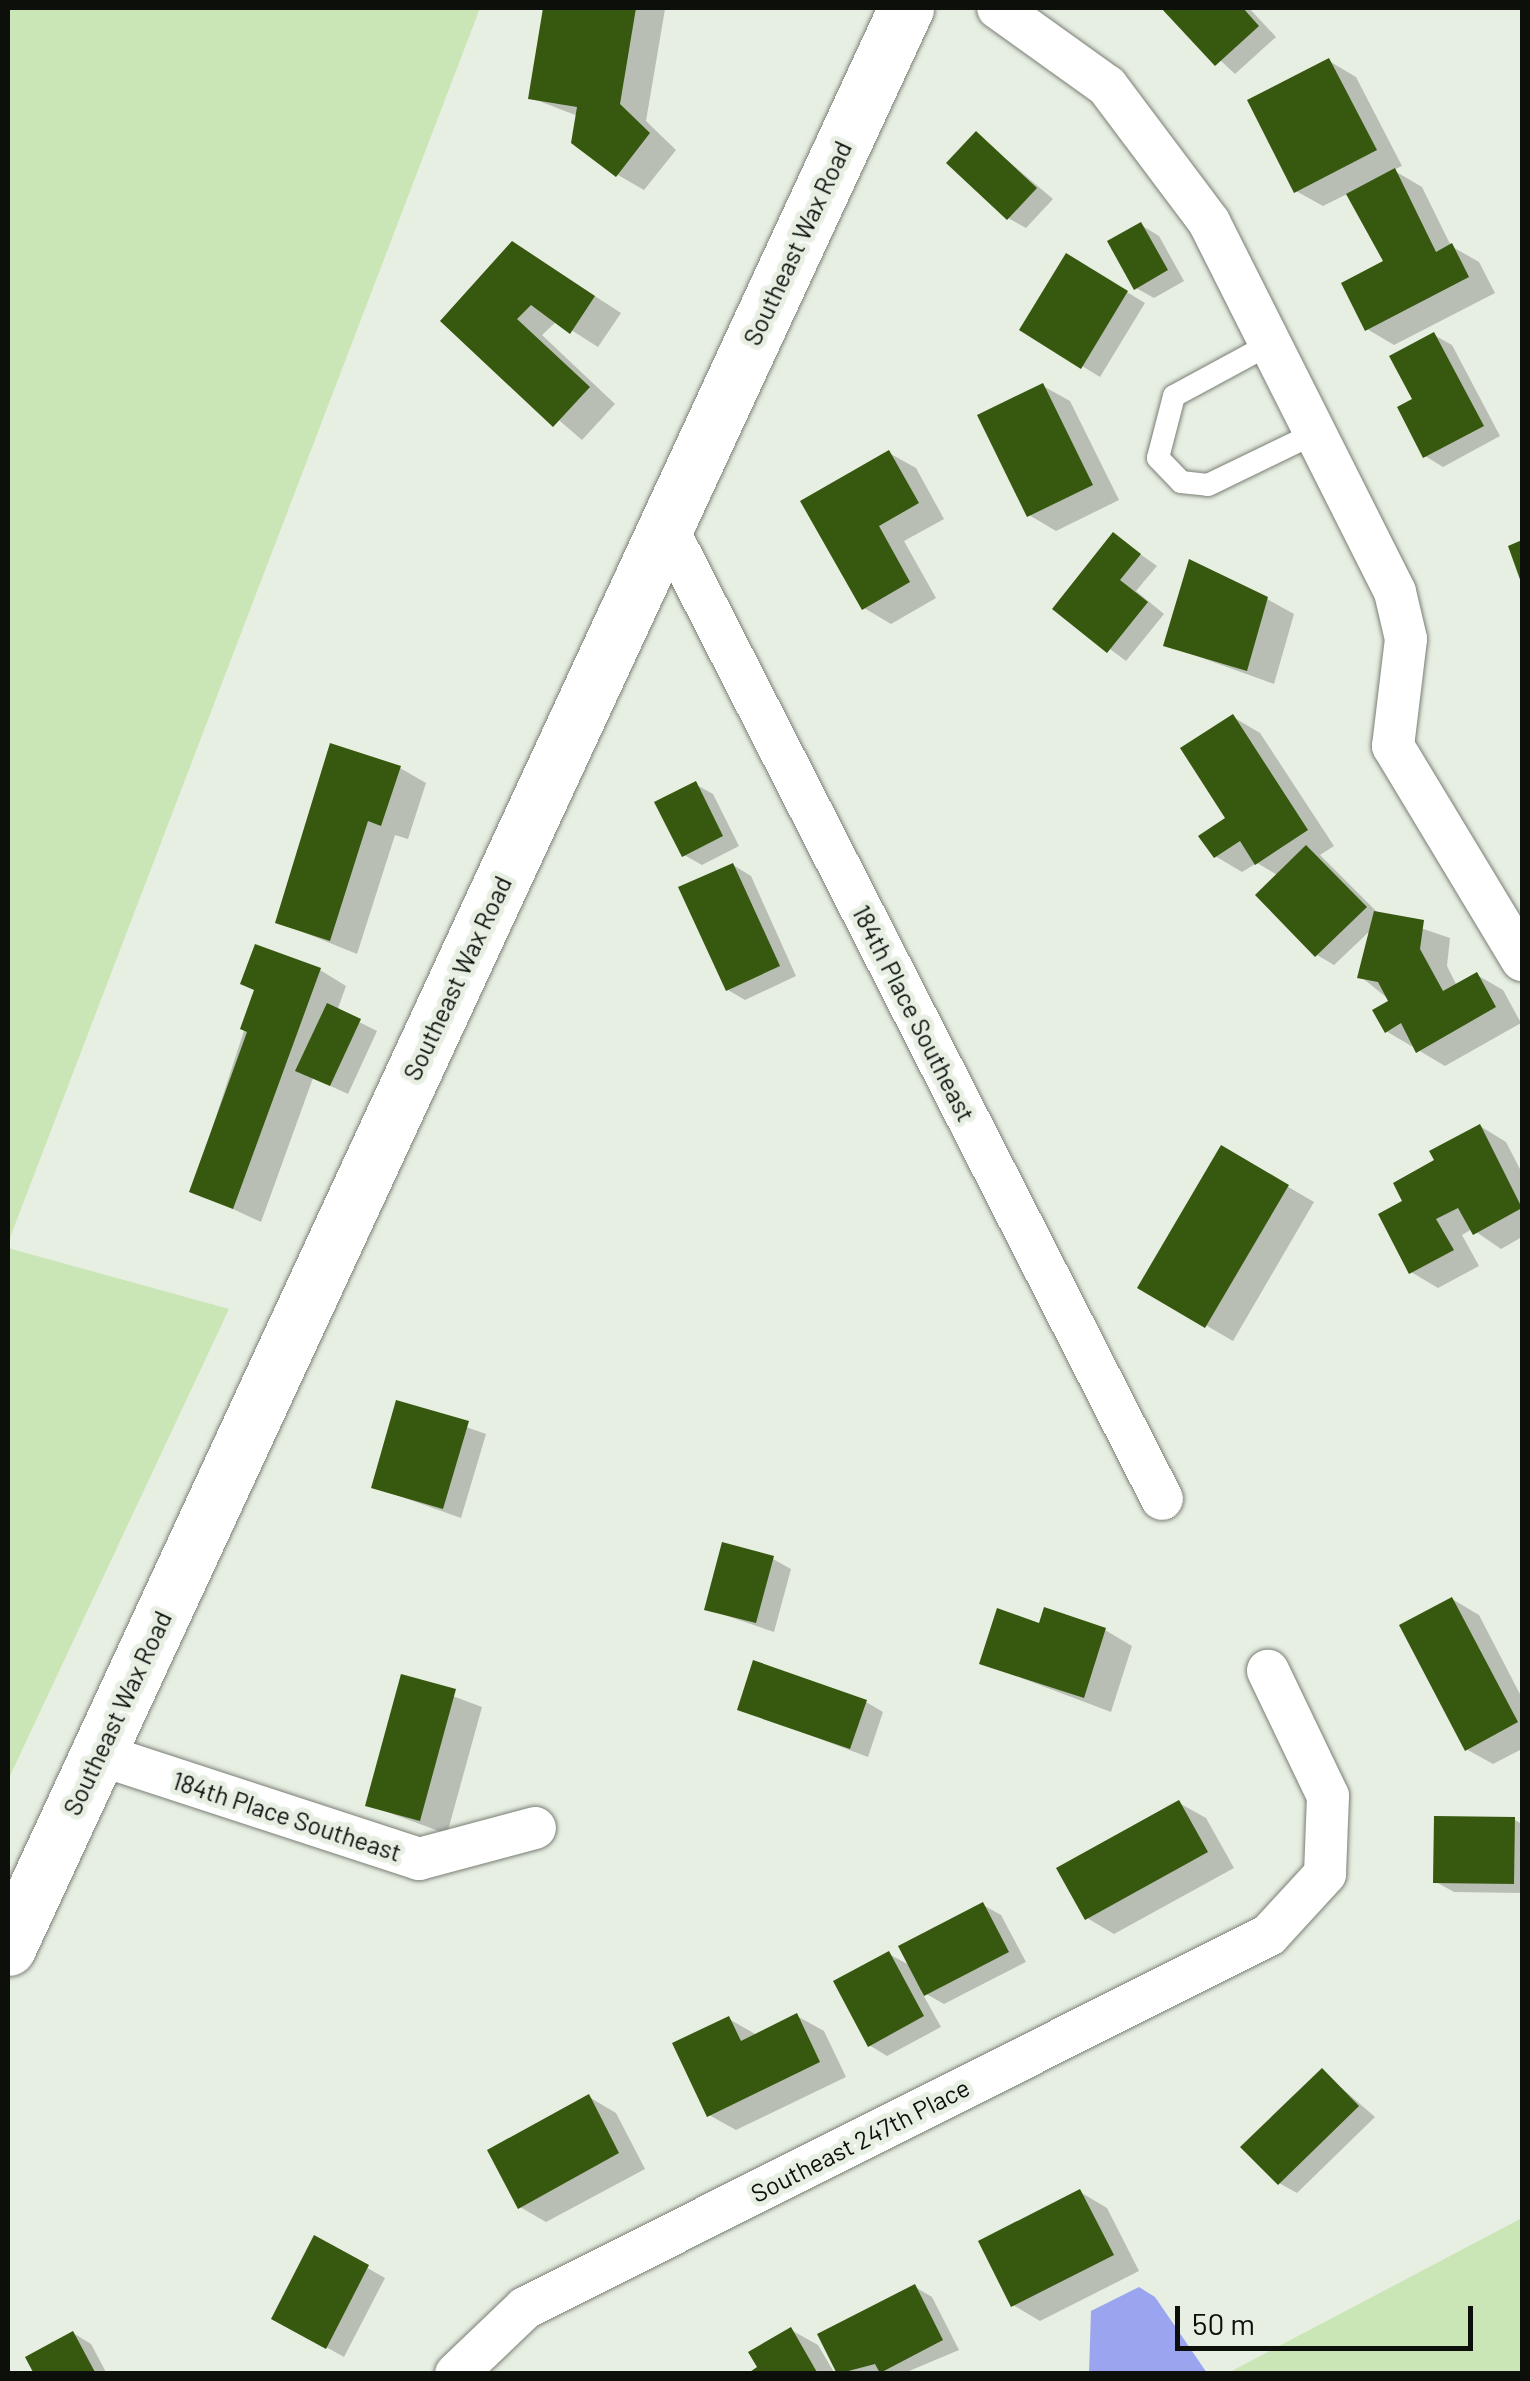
<!DOCTYPE html>
<style>
body{margin:0}
#map{position:relative;width:1530px;height:2381px;overflow:hidden;background:#e7eee2;font-family:Barlow,sans-serif}
div>[style]{position:absolute}
.green>*{inset:0;background:#cbe6b6}
.water>*{inset:0;background:#9ba5ef}
.shadow>*{inset:0;background:#0003}
.building>*{inset:0;background:#37590f}
.roads{filter:drop-shadow(0 0 2px #797f74) drop-shadow(0 0 2px #797f74)}
.lane>*{height:22px;margin:-11px;padding:0 11px;transform-origin:11px;border-radius:11px;background:#fff}
.street>*{height:42px;margin:-21px;padding:0 21px;transform-origin:21px;border-radius:21px;background:#fff}
.secondary>*{height:55px;margin:-27.5px;padding:0 27.5px;transform-origin:27.5px;border-radius:27.5px;background:#fff}
span{translate:-50% -50%;white-space:nowrap;text-align:center;line-height:1.15;-webkit-text-stroke:10px #e7eee2;paint-order:stroke}
.street-label{font-size:25px;color:#0d0f0b}
.frame{position:absolute;inset:0;border:10px solid #0d0f0b;pointer-events:none}
.scale{position:absolute;left:1175px;top:2306px;width:298px;height:45px;box-sizing:border-box;border:5px solid #0d0f0b;border-top:0;padding-left:12px;font-size:30px;line-height:35px;white-space:nowrap;color:#0d0f0b;-webkit-text-stroke:8px #e7eee2;paint-order:stroke}
</style>
<div id="map">
<div class="green">
<div style="clip-path:polygon(8px 8px,480px 8px,8px 1243px)"></div>
<div style="clip-path:polygon(8px 1248px,229px 1309px,8px 1780px)"></div>
<div style="clip-path:polygon(1522px 2218px,1522px 2373px,1228px 2373px)"></div>
</div>
<div class="water">
<div style="clip-path:polygon(1139px 2287px,1155px 2297px,1207px 2373px,1089px 2373px,1091px 2311px)"></div>
</div>
<div class="shadow">
<div style="clip-path:polygon(572px 8px,665px 9px,646px 121px,676px 150px,644px 190px,618px 175px,578px 116px,531px 98px)"></div>
<div style="clip-path:polygon(1164px 8px,1249px 8px,1276px 37px,1235px 74px)"></div>
<div style="clip-path:polygon(1329px 61px,1356px 77px,1402px 166px,1393px 170px,1422px 187px,1451px 246px,1479px 262px,1495px 293px,1394px 345px,1367px 329px,1386px 262px,1349px 193px,1323px 206px,1296px 191px)"></div>
<div style="clip-path:polygon(976px 134px,1053px 199px,1026px 228px,1008px 218px)"></div>
<div style="clip-path:polygon(1141px 225px,1159px 236px,1184px 281px,1154px 298px,1136px 288px)"></div>
<div style="clip-path:polygon(1067px 256px,1145px 303px,1100px 377px,1082px 366px)"></div>
<div style="clip-path:polygon(539px 260px,621px 313px,598px 347px,557px 321px,542px 335px,615px 404px,582px 440px,444px 321px)"></div>
<div style="clip-path:polygon(1434px 335px,1452px 345px,1500px 436px,1443px 467px,1425px 456px,1415px 400px)"></div>
<div style="clip-path:polygon(1043px 386px,1070px 401px,1119px 500px,1056px 531px,1029px 515px)"></div>
<div style="clip-path:polygon(889px 453px,916px 468px,944px 519px,904px 541px,936px 598px,891px 624px,864px 608px)"></div>
<div style="clip-path:polygon(1113px 535px,1157px 566px,1136px 591px,1164px 614px,1126px 661px,1055px 608px)"></div>
<div style="clip-path:polygon(1267px 599px,1294px 614px,1274px 684px,1166px 645px)"></div>
<div style="clip-path:polygon(1233px 717px,1260px 733px,1334px 846px,1320px 855px,1379px 914px,1450px 938px,1447px 966px,1457px 986px,1477px 975px,1503px 990px,1521px 1023px,1445px 1066px,1386px 1031px,1392px 1002px,1360px 976px,1372px 929px,1334px 965px,1317px 955px,1279px 876px,1257px 863px,1242px 872px,1215px 856px,1228px 818px)"></div>
<div style="clip-path:polygon(400px 768px,426px 783px,408px 839px,395px 835px,357px 954px,278px 922px)"></div>
<div style="clip-path:polygon(695px 784px,713px 794px,739px 846px,702px 865px,684px 855px)"></div>
<div style="clip-path:polygon(733px 865px,751px 876px,796px 976px,745px 1000px,728px 990px)"></div>
<div style="clip-path:polygon(320px 970px,346px 986px,337px 1011px,377px 1031px,348px 1094px,313px 1078px,261px 1222px,192px 1190px,257px 991px)"></div>
<div style="clip-path:polygon(1480px 1126px,1506px 1142px,1522px 1173px,1522px 1237px,1501px 1249px,1472px 1229px,1462px 1235px,1479px 1266px,1438px 1288px,1411px 1272px,1405px 1202px)"></div>
<div style="clip-path:polygon(1222px 1148px,1314px 1202px,1233px 1341px,1140px 1287px)"></div>
<div style="clip-path:polygon(398px 1403px,486px 1434px,461px 1518px,374px 1487px)"></div>
<div style="clip-path:polygon(773px 1559px,791px 1569px,774px 1632px,707px 1609px)"></div>
<div style="clip-path:polygon(1452px 1599px,1479px 1615px,1522px 1698px,1522px 1749px,1493px 1764px,1466px 1749px)"></div>
<div style="clip-path:polygon(1041px 1626px,1105px 1630px,1132px 1646px,1111px 1712px,982px 1663px)"></div>
<div style="clip-path:polygon(402px 1677px,482px 1707px,447px 1834px,368px 1805px)"></div>
<div style="clip-path:polygon(866px 1702px,883px 1712px,868px 1757px,740px 1709px)"></div>
<div style="clip-path:polygon(1179px 1803px,1206px 1818px,1234px 1868px,1114px 1934px,1087px 1918px)"></div>
<div style="clip-path:polygon(1515px 1820px,1522px 1824px,1522px 1893px,1454px 1892px,1436px 1882px)"></div>
<div style="clip-path:polygon(983px 1905px,1001px 1915px,1026px 1962px,944px 2004px,921px 1991px,941px 2027px,887px 2056px,869px 2045px,889px 1954px,911px 1966px)"></div>
<div style="clip-path:polygon(797px 2016px,824px 2031px,846px 2077px,736px 2130px,709px 2115px,729px 2019px,757px 2035px)"></div>
<div style="clip-path:polygon(1322px 2071px,1375px 2117px,1297px 2193px,1279px 2183px)"></div>
<div style="clip-path:polygon(589px 2097px,616px 2113px,645px 2169px,546px 2222px,520px 2207px)"></div>
<div style="clip-path:polygon(1080px 2192px,1107px 2208px,1139px 2271px,1040px 2321px,1013px 2305px)"></div>
<div style="clip-path:polygon(315px 2238px,385px 2278px,344px 2357px,274px 2318px)"></div>
<div style="clip-path:polygon(915px 2287px,932px 2297px,959px 2350px,902px 2374px,840px 2374px,820px 2336px)"></div>
<div style="clip-path:polygon(791px 2330px,818px 2345px,835px 2374px,752px 2374px)"></div>
<div style="clip-path:polygon(73px 2333px,91px 2344px,107px 2374px,37px 2374px)"></div>
</div>
<div class="building">
<div style="clip-path:polygon(543px 8px,636px 8px,620px 104px,650px 133px,616px 177px,571px 143px,577px 107px,528px 99px)"></div>
<div style="clip-path:polygon(1161px 8px,1243px 8px,1259px 26px,1215px 66px)"></div>
<div style="clip-path:polygon(1329px 58px,1377px 150px,1294px 193px,1247px 100px)"></div>
<div style="clip-path:polygon(976px 131px,1037px 188px,1007px 220px,946px 163px)"></div>
<div style="clip-path:polygon(1395px 168px,1436px 252px,1452px 243px,1469px 277px,1365px 331px,1341px 283px,1383px 261px,1346px 194px)"></div>
<div style="clip-path:polygon(1141px 222px,1168px 270px,1134px 290px,1107px 241px)"></div>
<div style="clip-path:polygon(512px 241px,595px 296px,570px 334px,531px 305px,517px 319px,590px 387px,553px 427px,440px 321px)"></div>
<div style="clip-path:polygon(1066px 253px,1128px 291px,1081px 369px,1019px 330px)"></div>
<div style="clip-path:polygon(1434px 332px,1484px 426px,1423px 458px,1397px 407px,1412px 399px,1389px 356px)"></div>
<div style="clip-path:polygon(1043px 383px,1093px 485px,1027px 517px,977px 415px)"></div>
<div style="clip-path:polygon(889px 450px,919px 503px,879px 526px,910px 582px,862px 610px,800px 501px)"></div>
<div style="clip-path:polygon(1113px 532px,1141px 554px,1120px 580px,1148px 602px,1107px 653px,1052px 609px)"></div>
<div style="clip-path:polygon(1522px 540px,1522px 585px,1508px 546px)"></div>
<div style="clip-path:polygon(1189px 559px,1268px 597px,1247px 671px,1163px 646px)"></div>
<div style="clip-path:polygon(1233px 714px,1308px 830px,1255px 865px,1240px 841px,1214px 858px,1198px 836px,1225px 818px,1180px 748px)"></div>
<div style="clip-path:polygon(330px 743px,401px 766px,381px 826px,368px 821px,330px 941px,275px 923px)"></div>
<div style="clip-path:polygon(696px 781px,723px 836px,682px 857px,654px 802px)"></div>
<div style="clip-path:polygon(1306px 845px,1367px 907px,1315px 957px,1255px 895px)"></div>
<div style="clip-path:polygon(733px 863px,780px 966px,726px 991px,678px 887px)"></div>
<div style="clip-path:polygon(1374px 911px,1424px 920px,1420px 949px,1443px 991px,1477px 972px,1496px 1007px,1416px 1053px,1401px 1023px,1385px 1033px,1372px 1010px,1388px 1001px,1378px 982px,1357px 978px)"></div>
<div style="clip-path:polygon(255px 944px,321px 968px,233px 1209px,189px 1192px,247px 1032px,240px 1029px,254px 990px,240px 984px)"></div>
<div style="clip-path:polygon(327px 1003px,361px 1019px,330px 1086px,295px 1071px)"></div>
<div style="clip-path:polygon(1480px 1124px,1522px 1208px,1473px 1235px,1458px 1208px,1436px 1219px,1454px 1250px,1409px 1274px,1378px 1214px,1402px 1201px,1393px 1183px,1434px 1160px,1429px 1151px)"></div>
<div style="clip-path:polygon(1221px 1145px,1289px 1185px,1205px 1328px,1137px 1288px)"></div>
<div style="clip-path:polygon(396px 1400px,469px 1421px,443px 1509px,371px 1488px)"></div>
<div style="clip-path:polygon(722px 1542px,774px 1556px,756px 1623px,704px 1610px)"></div>
<div style="clip-path:polygon(1452px 1597px,1518px 1722px,1465px 1751px,1399px 1625px)"></div>
<div style="clip-path:polygon(1044px 1607px,1106px 1628px,1084px 1698px,979px 1664px,997px 1608px,1039px 1623px)"></div>
<div style="clip-path:polygon(753px 1660px,867px 1700px,850px 1749px,737px 1710px)"></div>
<div style="clip-path:polygon(401px 1674px,456px 1689px,420px 1821px,365px 1806px)"></div>
<div style="clip-path:polygon(1179px 1800px,1208px 1852px,1085px 1920px,1056px 1868px)"></div>
<div style="clip-path:polygon(1434px 1816px,1515px 1817px,1514px 1884px,1433px 1883px)"></div>
<div style="clip-path:polygon(983px 1902px,1009px 1952px,924px 1996px,898px 1946px)"></div>
<div style="clip-path:polygon(889px 1951px,924px 2016px,868px 2047px,833px 1981px)"></div>
<div style="clip-path:polygon(797px 2013px,820px 2062px,707px 2117px,672px 2043px,729px 2016px,741px 2041px)"></div>
<div style="clip-path:polygon(1322px 2068px,1359px 2106px,1278px 2185px,1240px 2147px)"></div>
<div style="clip-path:polygon(589px 2094px,619px 2153px,518px 2209px,487px 2150px)"></div>
<div style="clip-path:polygon(1080px 2189px,1114px 2255px,1011px 2307px,978px 2241px)"></div>
<div style="clip-path:polygon(314px 2235px,369px 2265px,326px 2349px,271px 2319px)"></div>
<div style="clip-path:polygon(915px 2284px,943px 2340px,880px 2373px,875px 2364px,837px 2374px,817px 2334px)"></div>
<div style="clip-path:polygon(791px 2327px,818px 2374px,747px 2374px,757px 2367px,748px 2352px)"></div>
<div style="clip-path:polygon(73px 2331px,96px 2374px,34px 2374px,25px 2357px)"></div>
</div>
<div class="roads">
<div class="lane">
<div style="left:1270px;top:344px;width:109px;rotate:151.6deg"></div>
<div style="left:1174px;top:396px;width:64px;rotate:104.5deg"></div>
<div style="left:1158px;top:458px;width:33px;rotate:46deg"></div>
<div style="left:1181px;top:482px;width:27px;rotate:6deg"></div>
<div style="left:1208px;top:485px;width:119px;rotate:-25.9deg"></div>
</div>
<div class="street">
<div style="left:998px;top:8px;width:134px;rotate:35.6deg"></div>
<div style="left:1107px;top:86px;width:170px;rotate:53.1deg"></div>
<div style="left:1209px;top:222px;width:414px;rotate:63.3deg"></div>
<div style="left:1395px;top:592px;width:48px;rotate:76.8deg"></div>
<div style="left:1406px;top:639px;width:108px;rotate:96.9deg"></div>
<div style="left:1393px;top:746px;width:250px;rotate:58.9deg"></div>
<div style="left:666px;top:526px;width:1092px;rotate:62.99deg"></div>
<div style="left:98px;top:1754px;width:338px;rotate:18.1deg"></div>
<div style="left:419px;top:1859px;width:120px;rotate:-15deg"></div>
<div style="left:456px;top:2374px;width:95px;rotate:-43.7deg"></div>
<div style="left:525px;top:2308px;width:832px;rotate:-26.63deg"></div>
<div style="left:1269px;top:1935px;width:83px;rotate:-47.4deg"></div>
<div style="left:1325px;top:1874px;width:78px;rotate:-87.8deg"></div>
<div style="left:1328px;top:1796px;width:139px;rotate:-115.6deg"></div>
</div>
<div class="secondary">
<div style="left:8px;top:1948px;width:2138px;rotate:-65.16deg"></div>
</div>
</div>
<div class="street-label">
<span style="left:797px;top:243px;rotate:-65deg">Southeast Wax Road</span>
<span style="left:457px;top:978px;rotate:-65deg">Southeast Wax Road</span>
<span style="left:914px;top:1013px;rotate:63deg">184th Place Southeast</span>
<span style="left:117px;top:1713px;rotate:-65deg">Southeast Wax Road</span>
<span style="left:287px;top:1816px;rotate:18deg">184th Place Southeast</span>
<span style="left:860px;top:2140px;rotate:-27deg">Southeast 247th Place</span>
</div>
<div class="frame"></div>
<div class="scale">50 m</div>
</div>
